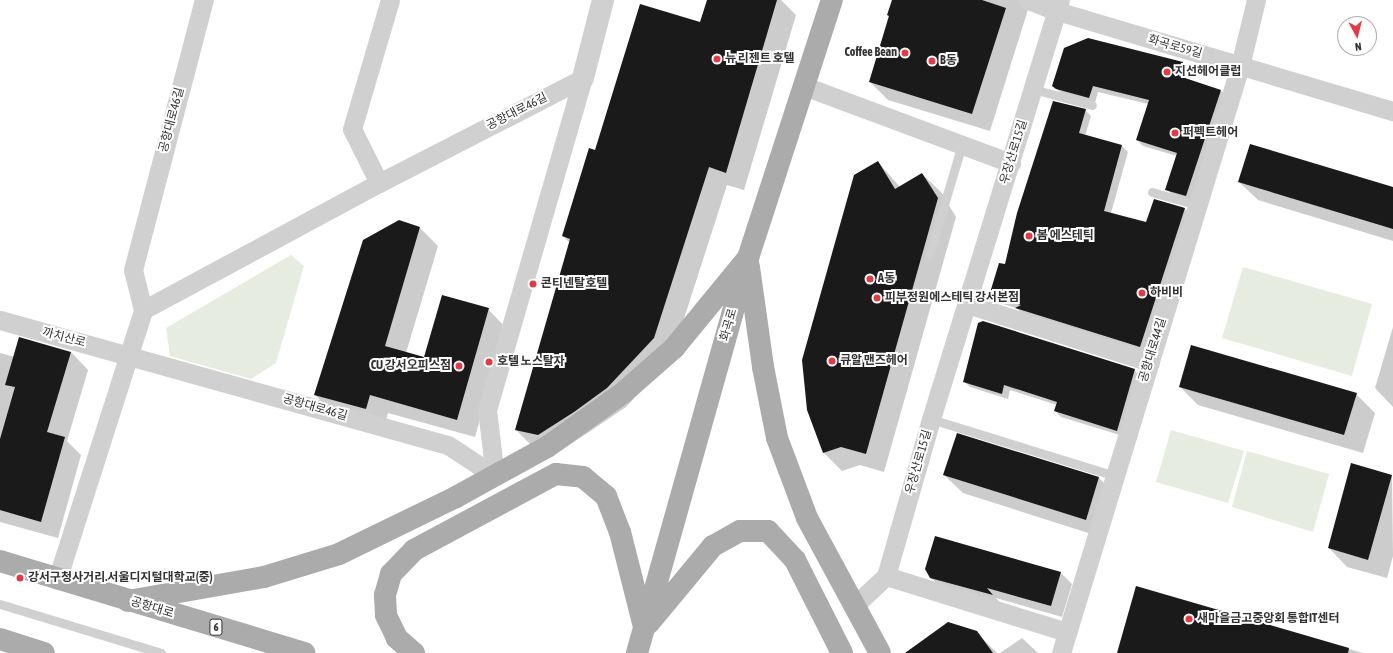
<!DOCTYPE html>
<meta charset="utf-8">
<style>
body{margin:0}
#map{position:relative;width:1393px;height:653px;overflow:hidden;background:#fff;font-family:"Asap Condensed","Noto Sans KR",sans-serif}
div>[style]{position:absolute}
.green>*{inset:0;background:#e6ecdf}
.shadow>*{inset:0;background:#0003}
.building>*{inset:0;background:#1a1a1a}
.service>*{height:9px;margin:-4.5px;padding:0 4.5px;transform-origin:4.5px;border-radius:4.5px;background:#d0d0d0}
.minor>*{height:19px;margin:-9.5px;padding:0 9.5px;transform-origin:9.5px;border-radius:9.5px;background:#d0d0d0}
.tertiary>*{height:22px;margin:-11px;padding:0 11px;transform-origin:11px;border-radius:11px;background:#d0d0d0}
.primary>*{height:22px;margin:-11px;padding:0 11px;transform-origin:11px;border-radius:11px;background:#ababab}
.dots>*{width:11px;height:11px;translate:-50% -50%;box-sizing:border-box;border:2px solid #fff;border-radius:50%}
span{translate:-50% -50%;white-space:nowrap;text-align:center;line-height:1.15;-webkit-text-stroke:4px #fff;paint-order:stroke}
.shield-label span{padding:1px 3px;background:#fff;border:1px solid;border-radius:3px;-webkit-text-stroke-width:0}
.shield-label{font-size:11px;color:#333;font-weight:700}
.street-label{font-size:12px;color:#333}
.poi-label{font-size:12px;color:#333;font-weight:700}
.right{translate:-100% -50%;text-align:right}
.left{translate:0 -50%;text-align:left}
.north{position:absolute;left:1337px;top:16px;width:40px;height:40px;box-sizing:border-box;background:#fff;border:1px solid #adadad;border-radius:50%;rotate:173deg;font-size:11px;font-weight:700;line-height:16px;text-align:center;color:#333}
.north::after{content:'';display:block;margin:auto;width:14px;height:18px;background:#e63946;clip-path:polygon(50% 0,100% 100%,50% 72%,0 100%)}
</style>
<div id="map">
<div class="green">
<div style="clip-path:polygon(291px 255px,304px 266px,276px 363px,251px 379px,170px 356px,166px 328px)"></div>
<div style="clip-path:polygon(1243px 267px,1372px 304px,1352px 376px,1222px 338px)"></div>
<div style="clip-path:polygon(1171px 430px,1244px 451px,1228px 503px,1156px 482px)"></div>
<div style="clip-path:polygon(1247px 451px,1329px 474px,1313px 532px,1232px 507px)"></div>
</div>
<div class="shadow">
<div style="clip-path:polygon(708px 0,781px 0,796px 15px,744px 190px,727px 185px,672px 356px,626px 407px,592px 430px,557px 453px,534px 448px,516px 430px,570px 243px,563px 236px,596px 151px,701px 23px)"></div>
<div style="clip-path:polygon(893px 0,1031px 0,990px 131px,888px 100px,870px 82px)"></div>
<div style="clip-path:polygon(1183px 63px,1188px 69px,1185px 79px,1221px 91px,1227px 96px,1192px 201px,1172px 195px,1167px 189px,1177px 156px,1143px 146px,1137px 140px,1148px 104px,1098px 92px,1095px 103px,1063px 95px,1053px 85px)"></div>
<div style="clip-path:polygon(1085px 110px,1091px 116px,1085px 136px,1122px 146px,1128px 152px,1111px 213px,1147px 224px,1185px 209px,1191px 215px,1146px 353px,1022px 313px,1016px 308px,996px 302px,990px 296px)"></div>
<div style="clip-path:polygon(878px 162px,900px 187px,922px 174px,941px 192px,956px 217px,884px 472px,860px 465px,842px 471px,824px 453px)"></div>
<div style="clip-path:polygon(1239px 182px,1393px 188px,1393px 241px,1258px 200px)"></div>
<div style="clip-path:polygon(420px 228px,438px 246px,406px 353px,425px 358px,488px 309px,506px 328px,475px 437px,388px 413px,384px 427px,334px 413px,315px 395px)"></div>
<div style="clip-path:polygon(1393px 327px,1393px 407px,1375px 388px)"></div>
<div style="clip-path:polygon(71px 352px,88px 370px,67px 441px,81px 455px,58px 538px,0 522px,0 353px,15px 357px)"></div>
<div style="clip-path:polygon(1134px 370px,1140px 376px,1123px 436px,1061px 417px,1055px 411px,1057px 405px,1010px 390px,1008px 399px,970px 387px,964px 381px)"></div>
<div style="clip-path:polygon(1180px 387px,1356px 394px,1375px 413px,1363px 453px,1198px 405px)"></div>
<div style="clip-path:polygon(957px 435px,1099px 478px,1117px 496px,1104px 538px,963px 493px,944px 475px)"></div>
<div style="clip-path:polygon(1392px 475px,1393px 556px,1387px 578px,1347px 567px,1329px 548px)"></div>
<div style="clip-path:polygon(936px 537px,1061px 573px,1072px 584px,1062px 617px,996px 598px,1002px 605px,942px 588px,930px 577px)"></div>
<div style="clip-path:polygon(1137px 587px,1363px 653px,1118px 653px)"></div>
<div style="clip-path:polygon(976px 632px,997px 653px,913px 653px)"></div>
<div style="clip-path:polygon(1022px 638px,1038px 653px,1000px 653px)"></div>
</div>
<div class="building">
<div style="clip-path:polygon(707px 0,777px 0,726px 173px,709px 167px,654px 338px,607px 388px,574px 412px,538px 435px,515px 430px,570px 239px,562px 236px,589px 148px,595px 150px,640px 4px,700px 22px)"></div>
<div style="clip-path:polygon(892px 0,982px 0,1006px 8px,972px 114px,869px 82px,889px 16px,887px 15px)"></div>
<div style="clip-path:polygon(1088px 38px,1183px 62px,1179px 76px,1221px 90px,1186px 196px,1165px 190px,1177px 153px,1136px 140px,1149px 100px,1093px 86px,1089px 98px,1056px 89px,1052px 86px,1064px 48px)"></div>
<div style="clip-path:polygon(1053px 101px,1086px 109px,1079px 133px,1122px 145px,1104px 211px,1146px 222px,1154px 199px,1185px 208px,1140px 347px,1015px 308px,1021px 305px,989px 296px,999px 263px,1005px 264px,1017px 213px)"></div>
<div style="clip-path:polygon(1250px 144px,1393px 187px,1393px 229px,1238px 182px)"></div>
<div style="clip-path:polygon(878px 161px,895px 189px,922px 173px,938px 198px,866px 454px,841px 447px,823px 453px,807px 410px,802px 360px,854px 175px)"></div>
<div style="clip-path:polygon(399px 220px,420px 227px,385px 346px,424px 357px,442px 295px,489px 308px,457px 420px,370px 395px,366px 409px,314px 395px,363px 240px)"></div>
<div style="clip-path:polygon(983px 321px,1135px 369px,1117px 431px,1054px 411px,1057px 402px,1004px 385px,1002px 394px,963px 382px,978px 323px)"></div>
<div style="clip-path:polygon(19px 337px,71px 352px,47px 432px,65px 437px,41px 522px,0 510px,0 439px,15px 387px,5px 385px)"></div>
<div style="clip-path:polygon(1191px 345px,1357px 393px,1344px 435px,1179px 387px)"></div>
<div style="clip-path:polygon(957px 433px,1099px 477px,1086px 520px,943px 475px)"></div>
<div style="clip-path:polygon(1351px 463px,1392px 475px,1368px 560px,1328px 548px)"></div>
<div style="clip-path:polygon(935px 536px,1061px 572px,1051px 606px,987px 588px,993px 595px,930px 578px,925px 569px)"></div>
<div style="clip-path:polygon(1136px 586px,1349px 648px,1348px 653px,1117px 653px)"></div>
<div style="clip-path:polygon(948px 622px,977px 631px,993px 653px,905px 653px)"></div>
</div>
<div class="service">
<div style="left:1033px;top:89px;width:61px;rotate:15.2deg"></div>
<div style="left:1152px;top:192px;width:47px;rotate:16.1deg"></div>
<div style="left:929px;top:255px;width:116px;rotate:-73.4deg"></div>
<div style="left:931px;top:419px;width:193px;rotate:17.2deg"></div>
<div style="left:0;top:604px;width:168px;rotate:16.9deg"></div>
</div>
<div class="minor">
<div style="left:1028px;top:0;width:31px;rotate:21deg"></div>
<div style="left:1057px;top:11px;width:351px;rotate:16.6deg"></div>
<div style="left:804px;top:86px;width:221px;rotate:20.4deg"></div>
<div style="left:379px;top:183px;width:60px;rotate:-116.6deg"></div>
<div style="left:352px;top:129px;width:134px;rotate:-73.6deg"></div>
<div style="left:967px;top:304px;width:192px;rotate:17.6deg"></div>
<div style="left:143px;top:310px;width:268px;rotate:-28.3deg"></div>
<div style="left:379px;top:183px;width:229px;rotate:-27.2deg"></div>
<div style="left:0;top:320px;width:465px;rotate:15.6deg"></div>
<div style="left:448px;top:445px;width:56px;rotate:33.4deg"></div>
<div style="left:495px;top:476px;width:66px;rotate:-96.9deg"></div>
<div style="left:487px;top:410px;width:346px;rotate:-73.9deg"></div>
<div style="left:886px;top:576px;width:189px;rotate:17.2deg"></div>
<div style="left:57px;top:580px;width:283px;rotate:-72.3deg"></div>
<div style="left:143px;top:310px;width:41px;rotate:-104deg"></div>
<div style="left:133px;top:270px;width:279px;rotate:-75.3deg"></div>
<div style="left:854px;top:606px;width:44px;rotate:-43.2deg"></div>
<div style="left:886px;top:576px;width:163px;rotate:-74deg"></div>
<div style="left:931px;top:419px;width:438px;rotate:-72.9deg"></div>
<div style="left:1061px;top:653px;width:614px;rotate:-73.04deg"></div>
<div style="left:1240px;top:66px;width:68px;rotate:-76.4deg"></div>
</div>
<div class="tertiary">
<div style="left:583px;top:78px;width:81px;rotate:-75.6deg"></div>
</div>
<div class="primary">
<div style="left:749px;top:267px;width:101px;rotate:82deg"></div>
<div style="left:763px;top:367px;width:72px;rotate:78.8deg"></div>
<div style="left:777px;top:438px;width:85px;rotate:69.4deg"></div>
<div style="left:807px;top:518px;width:153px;rotate:61.6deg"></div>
<div style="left:0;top:561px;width:318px;rotate:16.8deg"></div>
<div style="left:128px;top:601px;width:138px;rotate:-10deg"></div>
<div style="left:264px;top:577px;width:78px;rotate:-17deg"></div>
<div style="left:339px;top:554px;width:130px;rotate:-26deg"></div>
<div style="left:456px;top:497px;width:104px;rotate:-28.8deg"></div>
<div style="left:547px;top:447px;width:95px;rotate:-35.5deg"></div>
<div style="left:624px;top:392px;width:67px;rotate:-41.3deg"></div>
<div style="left:674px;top:348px;width:117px;rotate:-50.6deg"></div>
<div style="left:649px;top:623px;width:100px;rotate:-50.3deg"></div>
<div style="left:713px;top:546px;width:31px;rotate:-29deg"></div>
<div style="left:740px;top:531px;width:28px"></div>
<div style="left:768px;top:531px;width:40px;rotate:47deg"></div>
<div style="left:795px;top:560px;width:104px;rotate:63.2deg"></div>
<div style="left:0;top:639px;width:46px;rotate:17.7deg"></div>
<div style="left:414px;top:653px;width:23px;rotate:-139deg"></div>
<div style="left:397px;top:638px;width:25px;rotate:-116deg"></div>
<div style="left:386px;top:615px;width:20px;rotate:-93deg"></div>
<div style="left:385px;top:595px;width:22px;rotate:-74deg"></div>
<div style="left:391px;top:574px;width:33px;rotate:-46deg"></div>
<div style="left:414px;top:550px;width:161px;rotate:-28.2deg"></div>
<div style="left:556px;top:474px;width:27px;rotate:6deg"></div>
<div style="left:583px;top:477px;width:30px;rotate:40deg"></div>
<div style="left:606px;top:496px;width:39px;rotate:69deg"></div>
<div style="left:620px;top:532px;width:98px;rotate:75.8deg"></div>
<div style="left:637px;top:653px;width:410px;rotate:-74.3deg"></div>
<div style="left:748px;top:258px;width:271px;rotate:-72deg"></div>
</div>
<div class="dots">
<div style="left:905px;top:53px;background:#e63946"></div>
<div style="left:717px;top:59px;background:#e63946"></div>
<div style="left:932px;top:61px;background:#e63946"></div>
<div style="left:1167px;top:72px;background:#e63946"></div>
<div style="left:1175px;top:133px;background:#e63946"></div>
<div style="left:1029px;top:236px;background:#e63946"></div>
<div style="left:870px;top:279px;background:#e63946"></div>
<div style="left:533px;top:284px;background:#e63946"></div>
<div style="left:1142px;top:293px;background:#e63946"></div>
<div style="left:877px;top:298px;background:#e63946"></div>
<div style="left:832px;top:361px;background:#e63946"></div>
<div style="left:489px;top:362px;background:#e63946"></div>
<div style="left:459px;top:366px;background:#e63946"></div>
<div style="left:20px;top:578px;background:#e63946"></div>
<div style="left:1189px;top:619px;background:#e63946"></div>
</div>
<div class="shield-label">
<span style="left:216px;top:627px">6</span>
</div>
<div class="street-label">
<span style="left:1175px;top:47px;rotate:16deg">화곡로59길</span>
<span style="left:517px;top:112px;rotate:-27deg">공항대로46길</span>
<span style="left:172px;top:120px;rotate:-75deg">공항대로46길</span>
<span style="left:1014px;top:152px;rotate:-73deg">우장산로15길</span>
<span style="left:729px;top:325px;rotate:-74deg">화곡로</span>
<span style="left:64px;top:338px;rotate:15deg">까치산로</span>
<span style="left:1153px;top:350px;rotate:-73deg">공항대로44길</span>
<span style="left:315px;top:408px;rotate:16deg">공항대로46길</span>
<span style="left:919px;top:462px;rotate:-74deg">우장산로15길</span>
<span style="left:152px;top:608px;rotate:17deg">공항대로</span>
</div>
<div class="poi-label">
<span class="right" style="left:897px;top:53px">Coffee Bean</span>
<span class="left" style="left:725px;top:59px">뉴 리젠트 호텔</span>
<span class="left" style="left:940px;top:61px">B동</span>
<span class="left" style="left:1175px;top:72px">지선헤어클럽</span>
<span class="left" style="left:1183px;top:133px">퍼펙트헤어</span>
<span class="left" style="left:1037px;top:236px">봄 에스테틱</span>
<span class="left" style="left:878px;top:279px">A동</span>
<span class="left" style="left:541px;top:284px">콘티넨탈호텔</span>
<span class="left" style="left:1150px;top:293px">하비비</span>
<span class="left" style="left:885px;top:298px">피부정원에스테틱 강서본점</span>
<span class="left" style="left:840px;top:361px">큐알 맨즈헤어</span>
<span class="left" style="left:497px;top:362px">호텔 노스탈자</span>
<span class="right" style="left:451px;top:366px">CU 강서오피스점</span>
<span class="left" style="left:28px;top:578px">강서구청사거리.서울디지털대학교(중)</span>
<span class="left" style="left:1197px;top:619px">새마을금고중앙회 통합IT센터</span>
</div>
<div class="north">N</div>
</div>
